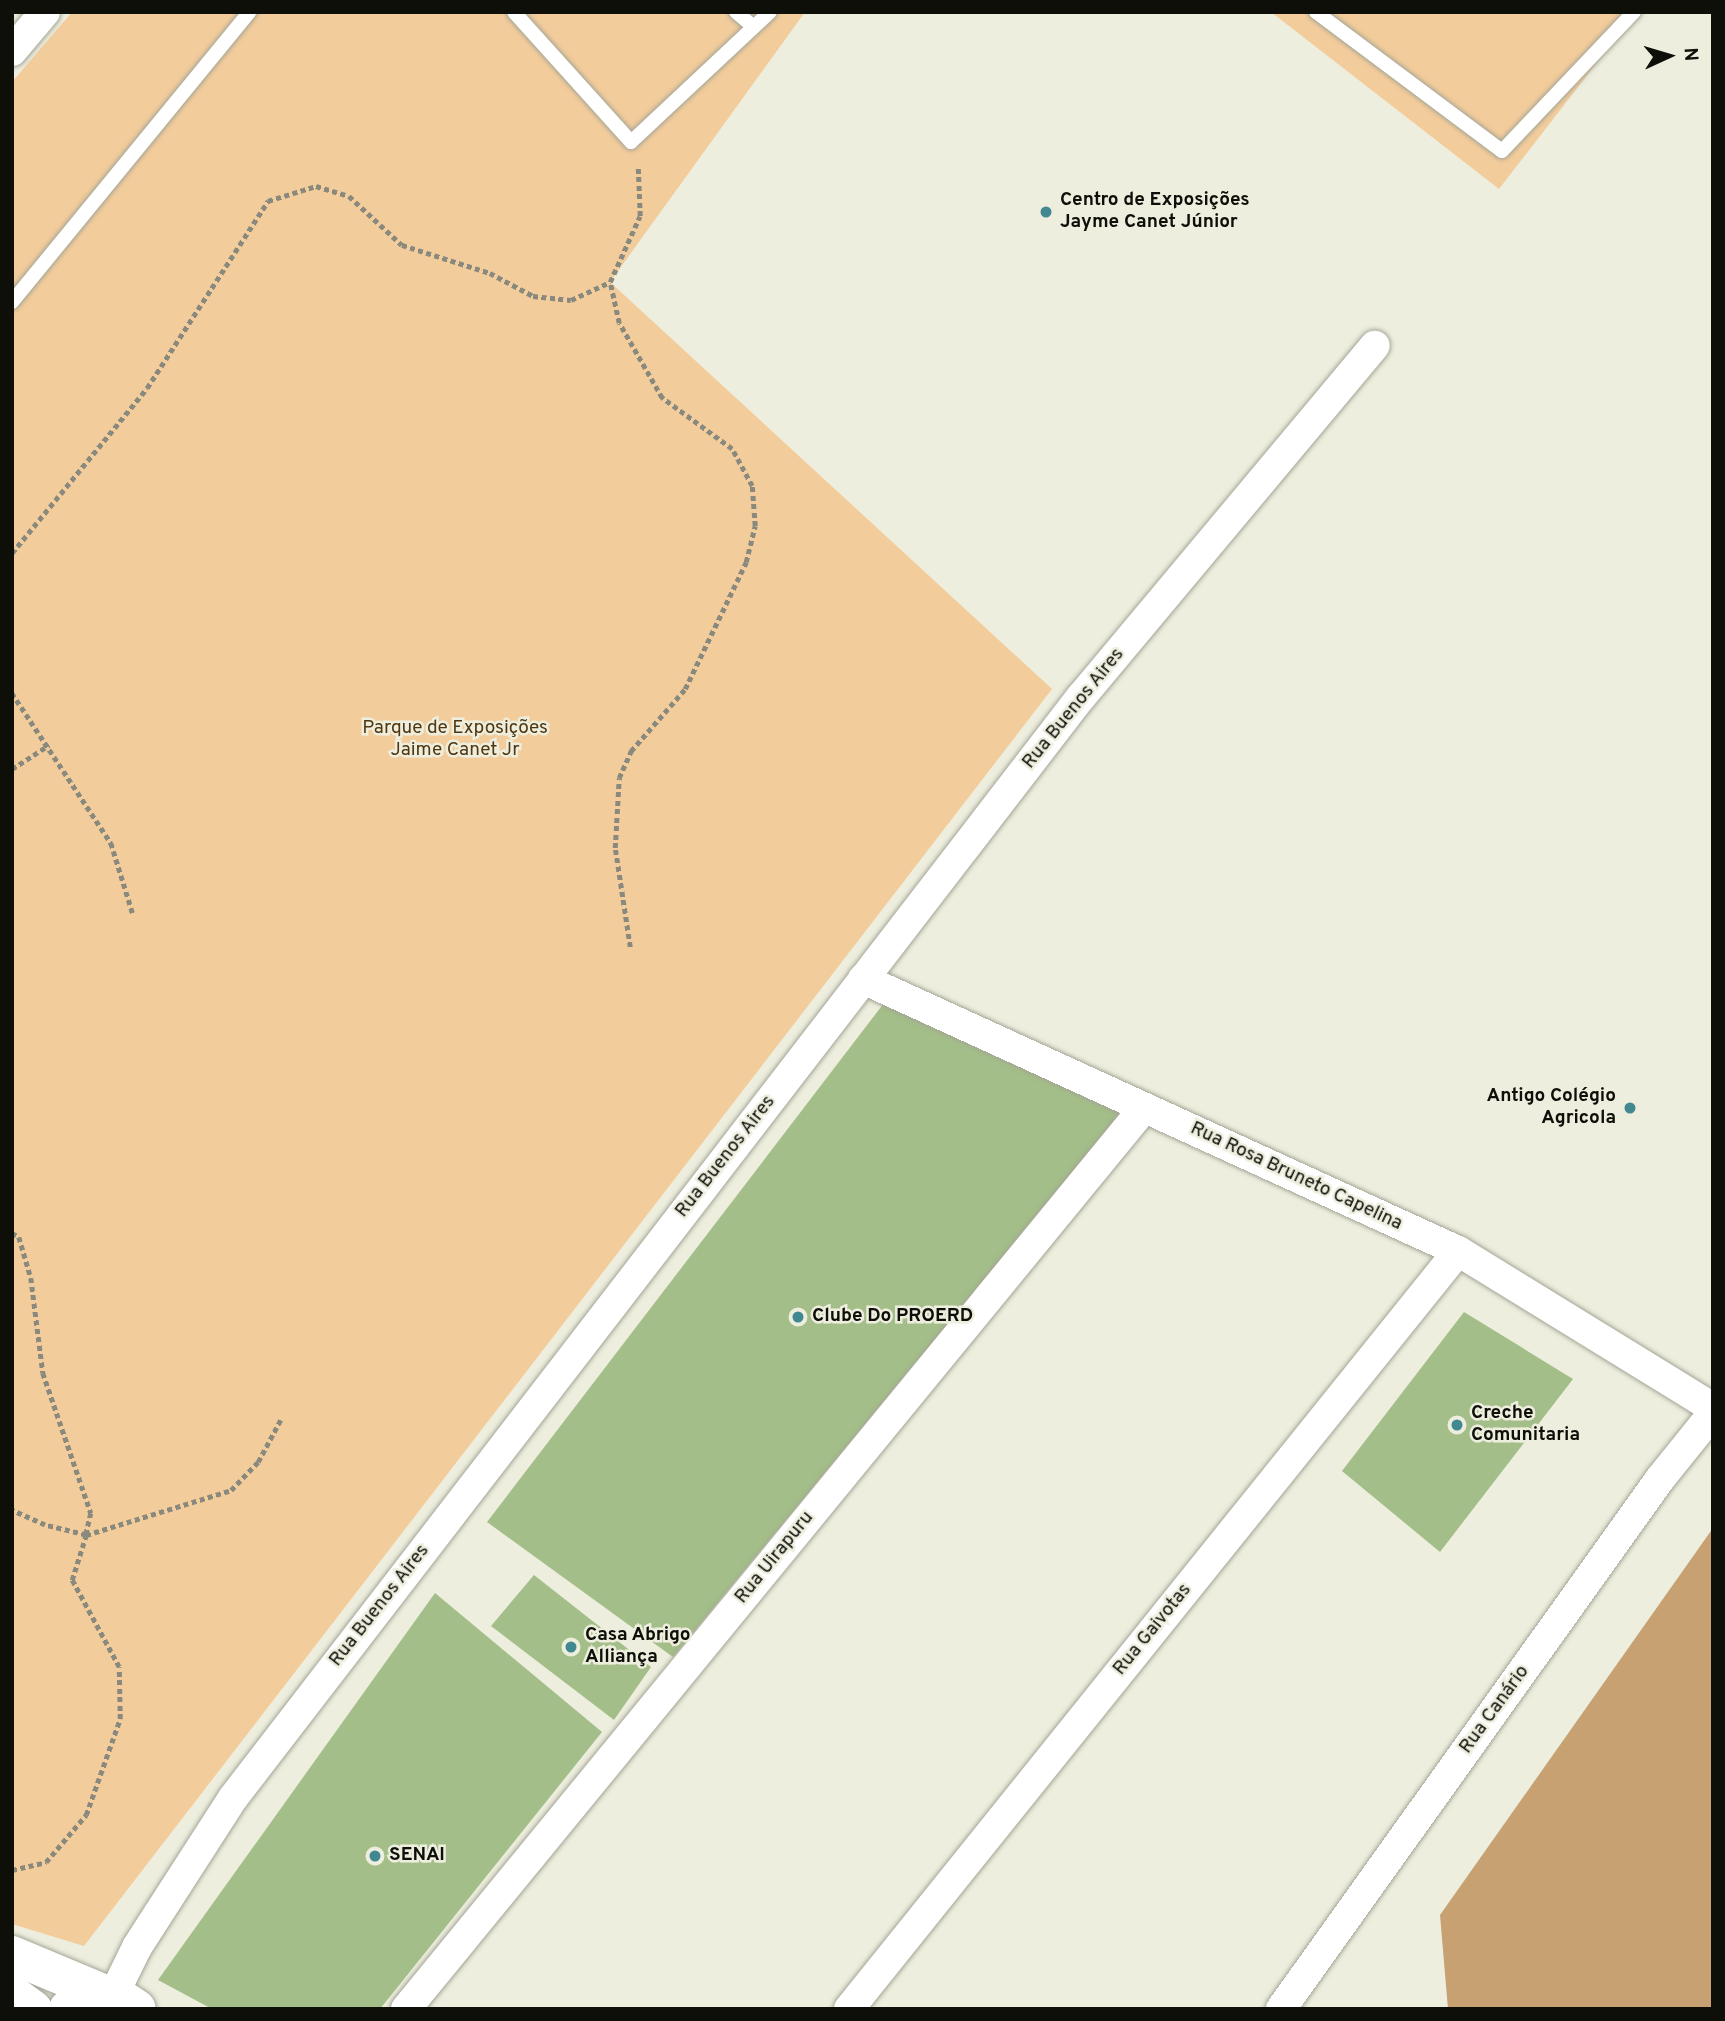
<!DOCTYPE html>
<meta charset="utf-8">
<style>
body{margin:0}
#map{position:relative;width:1725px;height:2021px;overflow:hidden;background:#edeede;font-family:Overpass,sans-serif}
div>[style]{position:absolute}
.green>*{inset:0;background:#f3cc9b}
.forest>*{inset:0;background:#c7a171}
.building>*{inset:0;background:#a3be88}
.path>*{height:4.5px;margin-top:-2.25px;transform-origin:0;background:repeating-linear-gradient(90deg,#89897e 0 5px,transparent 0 8.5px)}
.roads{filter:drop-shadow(0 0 2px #a4a596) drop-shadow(0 0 2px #a4a596)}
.lane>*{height:14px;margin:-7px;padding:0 7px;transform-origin:7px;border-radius:7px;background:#fff}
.street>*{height:30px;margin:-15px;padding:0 15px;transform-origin:15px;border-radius:15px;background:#fff}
.secondary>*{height:38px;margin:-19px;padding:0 19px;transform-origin:19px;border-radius:19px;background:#fff}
.dots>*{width:19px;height:19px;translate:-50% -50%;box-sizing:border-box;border:4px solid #edeede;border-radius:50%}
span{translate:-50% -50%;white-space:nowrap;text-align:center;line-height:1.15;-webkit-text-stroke:5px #edeede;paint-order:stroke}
.poi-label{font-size:19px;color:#0f0f0a;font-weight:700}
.left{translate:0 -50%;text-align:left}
.right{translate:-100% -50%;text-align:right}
.street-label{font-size:19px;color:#0f0f0a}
.park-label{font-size:19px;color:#51360f}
.frame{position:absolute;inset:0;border:14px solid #0f0f0a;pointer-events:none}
.north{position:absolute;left:1634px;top:21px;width:70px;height:70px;-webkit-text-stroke:5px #edeede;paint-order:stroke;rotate:86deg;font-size:19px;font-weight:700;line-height:28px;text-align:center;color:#0f0f0a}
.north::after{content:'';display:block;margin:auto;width:24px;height:32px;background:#0f0f0a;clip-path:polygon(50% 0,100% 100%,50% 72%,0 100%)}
</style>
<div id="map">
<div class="green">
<div style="clip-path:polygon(72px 12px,805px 12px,610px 282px,1052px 689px,84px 1946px,12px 1924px,12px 82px)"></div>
<div style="clip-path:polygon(1271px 12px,1636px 12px,1499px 189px)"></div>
</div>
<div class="forest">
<div style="clip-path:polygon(1713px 1528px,1713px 2009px,1448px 2009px,1440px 1915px)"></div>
</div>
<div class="building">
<div style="clip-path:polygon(884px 1003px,1122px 1112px,673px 1657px,487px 1522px)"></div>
<div style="clip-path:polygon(1464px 1312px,1573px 1379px,1440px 1552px,1342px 1471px)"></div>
<div style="clip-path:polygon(534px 1575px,651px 1667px,614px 1720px,491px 1626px)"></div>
<div style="clip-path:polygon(435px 1593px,602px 1732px,380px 2009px,212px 2009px,158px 1980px)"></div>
</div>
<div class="path">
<div style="left:12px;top:553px;width:213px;rotate:-50.7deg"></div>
<div style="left:147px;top:388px;width:223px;rotate:-57.1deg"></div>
<div style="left:268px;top:201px;width:50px;rotate:-17.4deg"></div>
<div style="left:316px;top:186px;width:34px;rotate:17deg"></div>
<div style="left:349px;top:196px;width:72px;rotate:42.8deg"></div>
<div style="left:402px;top:245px;width:92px;rotate:17.7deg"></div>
<div style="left:490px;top:273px;width:49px;rotate:28.1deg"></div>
<div style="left:533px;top:296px;width:38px;rotate:6deg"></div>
<div style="left:571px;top:300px;width:43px;rotate:-24.8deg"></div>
<div style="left:12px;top:693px;width:180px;rotate:56.6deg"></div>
<div style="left:111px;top:843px;width:74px;rotate:72.8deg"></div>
<div style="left:12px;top:769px;width:44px;rotate:-33deg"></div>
<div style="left:630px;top:947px;width:100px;rotate:-98.6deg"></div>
<div style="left:615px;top:848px;width:70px;rotate:-86.7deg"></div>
<div style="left:619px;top:778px;width:30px;rotate:-66deg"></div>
<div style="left:631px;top:751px;width:82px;rotate:-48.9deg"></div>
<div style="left:685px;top:689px;width:141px;rotate:-64.3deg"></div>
<div style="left:746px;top:562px;width:37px;rotate:-76deg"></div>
<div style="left:755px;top:526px;width:40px;rotate:-94.3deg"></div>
<div style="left:752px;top:486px;width:42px;rotate:-118.4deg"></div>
<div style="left:732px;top:449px;width:87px;rotate:-143.9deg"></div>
<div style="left:662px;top:398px;width:86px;rotate:-119.8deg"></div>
<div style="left:619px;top:323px;width:42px;rotate:-102.4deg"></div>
<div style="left:610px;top:282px;width:72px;rotate:-65.6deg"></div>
<div style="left:640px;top:216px;width:50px;rotate:-92.3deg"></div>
<div style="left:12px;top:1233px;width:8px;rotate:30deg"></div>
<div style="left:19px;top:1237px;width:43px;rotate:73.7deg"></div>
<div style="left:31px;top:1278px;width:96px;rotate:82.8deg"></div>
<div style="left:43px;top:1373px;width:148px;rotate:71.1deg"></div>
<div style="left:91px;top:1513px;width:23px;rotate:103deg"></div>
<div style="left:86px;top:1535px;width:42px;rotate:-166.3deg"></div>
<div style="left:45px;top:1525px;width:36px;rotate:-156deg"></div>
<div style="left:12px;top:1870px;width:35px;rotate:-13deg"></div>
<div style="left:46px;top:1862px;width:62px;rotate:-49.6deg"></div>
<div style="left:86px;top:1815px;width:102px;rotate:-70.5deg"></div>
<div style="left:120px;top:1719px;width:52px;rotate:-91.1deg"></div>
<div style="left:119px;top:1667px;width:99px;rotate:-118.4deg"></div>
<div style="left:72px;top:1580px;width:47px;rotate:-72.7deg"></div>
<div style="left:86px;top:1535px;width:152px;rotate:-17.2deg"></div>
<div style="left:231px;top:1490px;width:39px;rotate:-46deg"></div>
<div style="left:258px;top:1462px;width:49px;rotate:-61.9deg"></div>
</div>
<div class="roads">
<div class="lane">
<div style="left:514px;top:12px;width:175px;rotate:48deg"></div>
<div style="left:631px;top:142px;width:190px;rotate:-43.1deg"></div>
<div style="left:736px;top:12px;width:23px;rotate:40deg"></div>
<div style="left:1316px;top:12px;width:232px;rotate:36.8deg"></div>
<div style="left:1502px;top:151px;width:192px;rotate:-46.5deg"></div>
<div style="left:12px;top:302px;width:375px;rotate:-50.7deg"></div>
</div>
<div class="street">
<div style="left:12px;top:51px;width:51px;rotate:-49.8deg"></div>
<div style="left:863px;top:979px;width:654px;rotate:24.57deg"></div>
<div style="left:1458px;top:1251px;width:299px;rotate:31.6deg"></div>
<div style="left:114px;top:1994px;width:52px;rotate:-63.9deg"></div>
<div style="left:137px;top:1947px;width:177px;rotate:-57.2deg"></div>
<div style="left:233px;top:1798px;width:1390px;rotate:-52.4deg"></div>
<div style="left:1081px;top:697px;width:458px;rotate:-50.1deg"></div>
<div style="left:406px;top:2009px;width:1165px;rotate:-50.68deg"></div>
<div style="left:849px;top:2009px;width:972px;rotate:-51.22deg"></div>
<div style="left:1281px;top:2009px;width:652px;rotate:-54.43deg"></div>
<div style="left:1660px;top:1479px;width:85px;rotate:-51.2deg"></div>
</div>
<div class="secondary">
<div style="left:12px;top:1955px;width:99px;rotate:22.7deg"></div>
<div style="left:12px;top:1994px;width:26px;rotate:36deg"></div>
<div style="left:68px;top:2009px;width:23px;rotate:-34deg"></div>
<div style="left:87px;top:1996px;width:16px;rotate:-11deg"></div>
<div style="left:103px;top:1993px;width:11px;rotate:5deg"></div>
<div style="left:114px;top:1994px;width:27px;rotate:33deg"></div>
</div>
</div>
<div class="dots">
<div style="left:1046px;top:212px;background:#418890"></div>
<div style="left:1630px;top:1108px;background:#418890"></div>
<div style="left:798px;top:1317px;background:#418890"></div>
<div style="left:1457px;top:1425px;background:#418890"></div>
<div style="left:571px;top:1647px;background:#418890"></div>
<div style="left:375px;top:1856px;background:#418890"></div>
</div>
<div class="poi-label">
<span class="left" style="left:1060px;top:212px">Centro de Exposições<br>Jayme Canet Júnior</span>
<span class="right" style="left:1616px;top:1108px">Antigo Colégio<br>Agricola</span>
<span class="left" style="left:812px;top:1317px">Clube Do PROERD</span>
<span class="left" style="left:1471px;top:1425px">Creche<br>Comunitaria</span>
<span class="left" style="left:585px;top:1647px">Casa Abrigo<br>Alliança</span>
<span class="left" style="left:389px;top:1856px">SENAI</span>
</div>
<div class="street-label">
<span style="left:1074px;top:709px;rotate:-51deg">Rua Buenos Aires</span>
<span style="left:726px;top:1157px;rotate:-52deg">Rua Buenos Aires</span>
<span style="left:1296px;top:1177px;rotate:25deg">Rua Rosa Bruneto Capelina</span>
<span style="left:775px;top:1558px;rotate:-51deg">Rua Uirapuru</span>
<span style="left:380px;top:1606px;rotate:-52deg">Rua Buenos Aires</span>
<span style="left:1153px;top:1630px;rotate:-51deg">Rua Gaivotas</span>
<span style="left:1495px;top:1710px;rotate:-54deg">Rua Canário</span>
</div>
<div class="park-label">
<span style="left:455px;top:740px">Parque de Exposições<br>Jaime Canet Jr</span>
</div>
<div class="frame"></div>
<div class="north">N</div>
</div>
